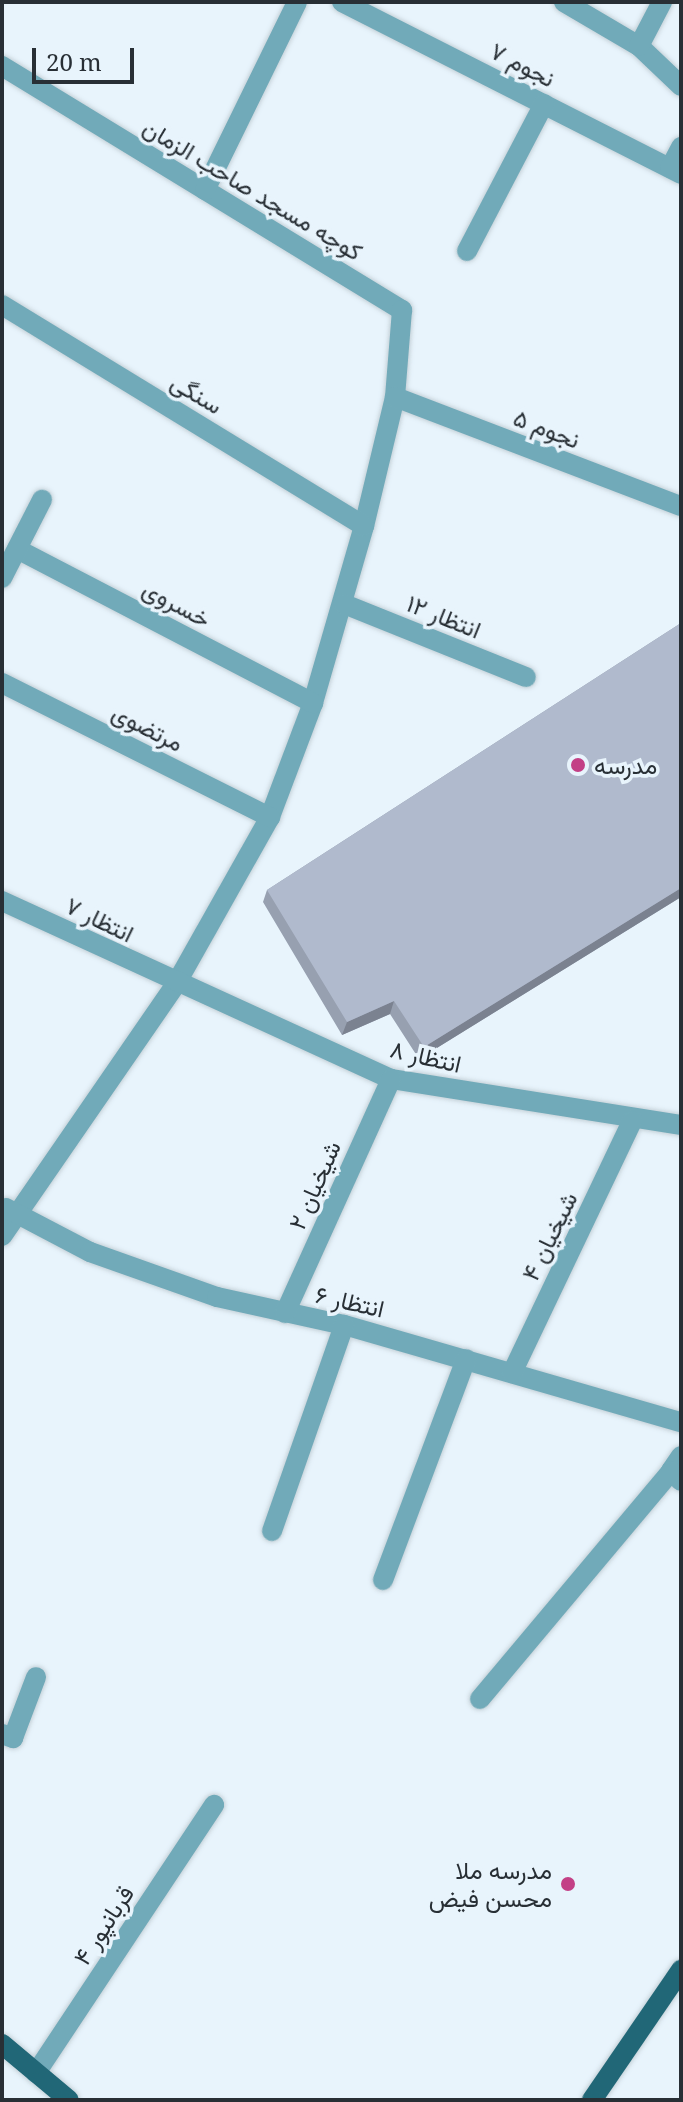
<!DOCTYPE html>
<meta charset="utf-8">
<style>
body{margin:0}
#map{position:relative;width:683px;height:2102px;overflow:hidden;background:#e8f4fc;font-family:"Noto Serif",Vazirmatn,serif}
div>[style]{position:absolute}
.roads{filter:drop-shadow(0 0 2px #c5d1d8) drop-shadow(0 0 2px #c5d1d8)}
.minor>*{height:20px;margin:-10px;padding:0 10px;transform-origin:10px;border-radius:10px;background:#71aab9}
.major>*{height:20px;margin:-10px;padding:0 10px;transform-origin:10px;border-radius:10px;background:#216777}
.wall>*{inset:0;background:#97a0b0}
.shaded-wall>*{inset:0;background:#7b8290}
.building>*{inset:0;background:#b0bacd}
.dots>*{width:22px;height:22px;translate:-50% -50%;box-sizing:border-box;border:4px solid #e8f4fc;border-radius:50%}
span{translate:-50% -50%;white-space:nowrap;text-align:center;line-height:1.15;-webkit-text-stroke:7px #e8f4fc;paint-order:stroke}
.street-label{font-size:24px;color:#282f35}
.poi-label{font-size:24px;color:#282f35}
.left{translate:0 -50%;text-align:left}
.right{translate:-100% -50%;text-align:right}
.frame{position:absolute;inset:0;border:4px solid #282f35;pointer-events:none}
.scale{position:absolute;left:32px;top:48px;width:102px;height:36px;box-sizing:border-box;border:4px solid #282f35;border-top:0;padding-left:10px;font-size:24px;line-height:28px;white-space:nowrap;color:#282f35;-webkit-text-stroke:6px #e8f4fc;paint-order:stroke}
</style>
<div id="map">
<div class="roads">
<div class="minor">
<div style="left:342px;top:2px;width:380px;rotate:26.9deg"></div>
<div style="left:564px;top:2px;width:87px;rotate:30.4deg"></div>
<div style="left:639px;top:46px;width:58px;rotate:43.6deg"></div>
<div style="left:639px;top:46px;width:50px;rotate:-62.4deg"></div>
<div style="left:2px;top:66px;width:469px;rotate:31.4deg"></div>
<div style="left:402px;top:310px;width:87px;rotate:94.6deg"></div>
<div style="left:395px;top:397px;width:133px;rotate:103.5deg"></div>
<div style="left:364px;top:526px;width:184px;rotate:106.1deg"></div>
<div style="left:313px;top:703px;width:122px;rotate:110.7deg"></div>
<div style="left:270px;top:817px;width:192px;rotate:119.4deg"></div>
<div style="left:176px;top:984px;width:306px;rotate:124.6deg"></div>
<div style="left:670px;top:168px;width:24px;rotate:-62deg"></div>
<div style="left:205px;top:190px;width:209px;rotate:-63.9deg"></div>
<div style="left:467px;top:251px;width:166px;rotate:-62.4deg"></div>
<div style="left:2px;top:305px;width:424px;rotate:31.4deg"></div>
<div style="left:395px;top:397px;width:306px;rotate:20.9deg"></div>
<div style="left:17px;top:549px;width:334px;rotate:27.5deg"></div>
<div style="left:2px;top:578px;width:88px;rotate:-62.9deg"></div>
<div style="left:344px;top:604px;width:196px;rotate:21.9deg"></div>
<div style="left:2px;top:683px;width:300px;rotate:26.6deg"></div>
<div style="left:2px;top:901px;width:428px;rotate:24.6deg"></div>
<div style="left:391px;top:1079px;width:294px;rotate:9deg"></div>
<div style="left:6px;top:1208px;width:95px;rotate:27.6deg"></div>
<div style="left:90px;top:1252px;width:135px;rotate:19.5deg"></div>
<div style="left:217px;top:1297px;width:130px;rotate:12.4deg"></div>
<div style="left:344px;top:1325px;width:351px;rotate:16.1deg"></div>
<div style="left:285px;top:1313px;width:257px;rotate:-65.6deg"></div>
<div style="left:512px;top:1373px;width:279px;rotate:-64.5deg"></div>
<div style="left:681px;top:1456px;width:18px;rotate:124deg"></div>
<div style="left:671px;top:1471px;width:14px;rotate:45deg"></div>
<div style="left:272px;top:1531px;width:218px;rotate:-70.7deg"></div>
<div style="left:383px;top:1580px;width:236px;rotate:-69.4deg"></div>
<div style="left:480px;top:1699px;width:297px;rotate:-50deg"></div>
<div style="left:2px;top:1734px;width:12px;rotate:20deg"></div>
<div style="left:13px;top:1738px;width:65px;rotate:-69.3deg"></div>
<div style="left:36px;top:2073px;width:322px;rotate:-56.4deg"></div>
</div>
<div class="major">
<div style="left:2px;top:2044px;width:87px;rotate:39.9deg"></div>
<div style="left:592px;top:2100px;width:158px;rotate:-55.6deg"></div>
</div>
</div>
<div class="wall">
<div style="clip-path:polygon(681px 623px,681px 897px,419px 1059px,390px 1014px,342px 1035px,263px 902px,267px 890px)"></div>
</div>
<div class="shaded-wall">
<div style="clip-path:polygon(681px 888px,681px 897px,419px 1059px,424px 1047px)"></div>
<div style="clip-path:polygon(394px 1001px,390px 1014px,342px 1035px,347px 1022px)"></div>
</div>
<div class="building">
<div style="clip-path:polygon(681px 623px,681px 888px,424px 1047px,394px 1001px,347px 1022px,267px 890px)"></div>
</div>
<div class="dots">
<div style="left:578px;top:765px;background:#c34086"></div>
<div style="left:568px;top:1884px;background:#c34086"></div>
</div>
<div class="street-label">
<span style="left:523px;top:64px;rotate:27deg">نجوم ۷</span>
<span style="left:253px;top:189px;rotate:31deg">کوچه مسجد صاحب الزمان</span>
<span style="left:197px;top:393px;rotate:31deg">سنگی</span>
<span style="left:547px;top:428px;rotate:21deg">نجوم ۵</span>
<span style="left:177px;top:603px;rotate:28deg">خسروی</span>
<span style="left:444px;top:616px;rotate:22deg">انتظار ۱۲</span>
<span style="left:148px;top:727px;rotate:27deg">مرتضوی</span>
<span style="left:100px;top:919px;rotate:26deg">انتظار ۷</span>
<span style="left:426px;top:1056px;rotate:13deg">انتظار ۸</span>
<span style="left:314px;top:1185px;rotate:-66deg">شیخیان ۲</span>
<span style="left:549px;top:1236px;rotate:-64deg">شیخیان ۴</span>
<span style="left:350px;top:1301px;rotate:13deg">انتظار ۶</span>
<span style="left:103px;top:1925px;rotate:-57deg">قربانپور ۴</span>
</div>
<div class="poi-label">
<span class="left" style="left:594px;top:765px">مدرسه</span>
<span class="right" style="left:552px;top:1884px">مدرسه ملا<br>محسن فیض</span>
</div>
<div class="frame"></div>
<div class="scale">20 m</div>
</div>
